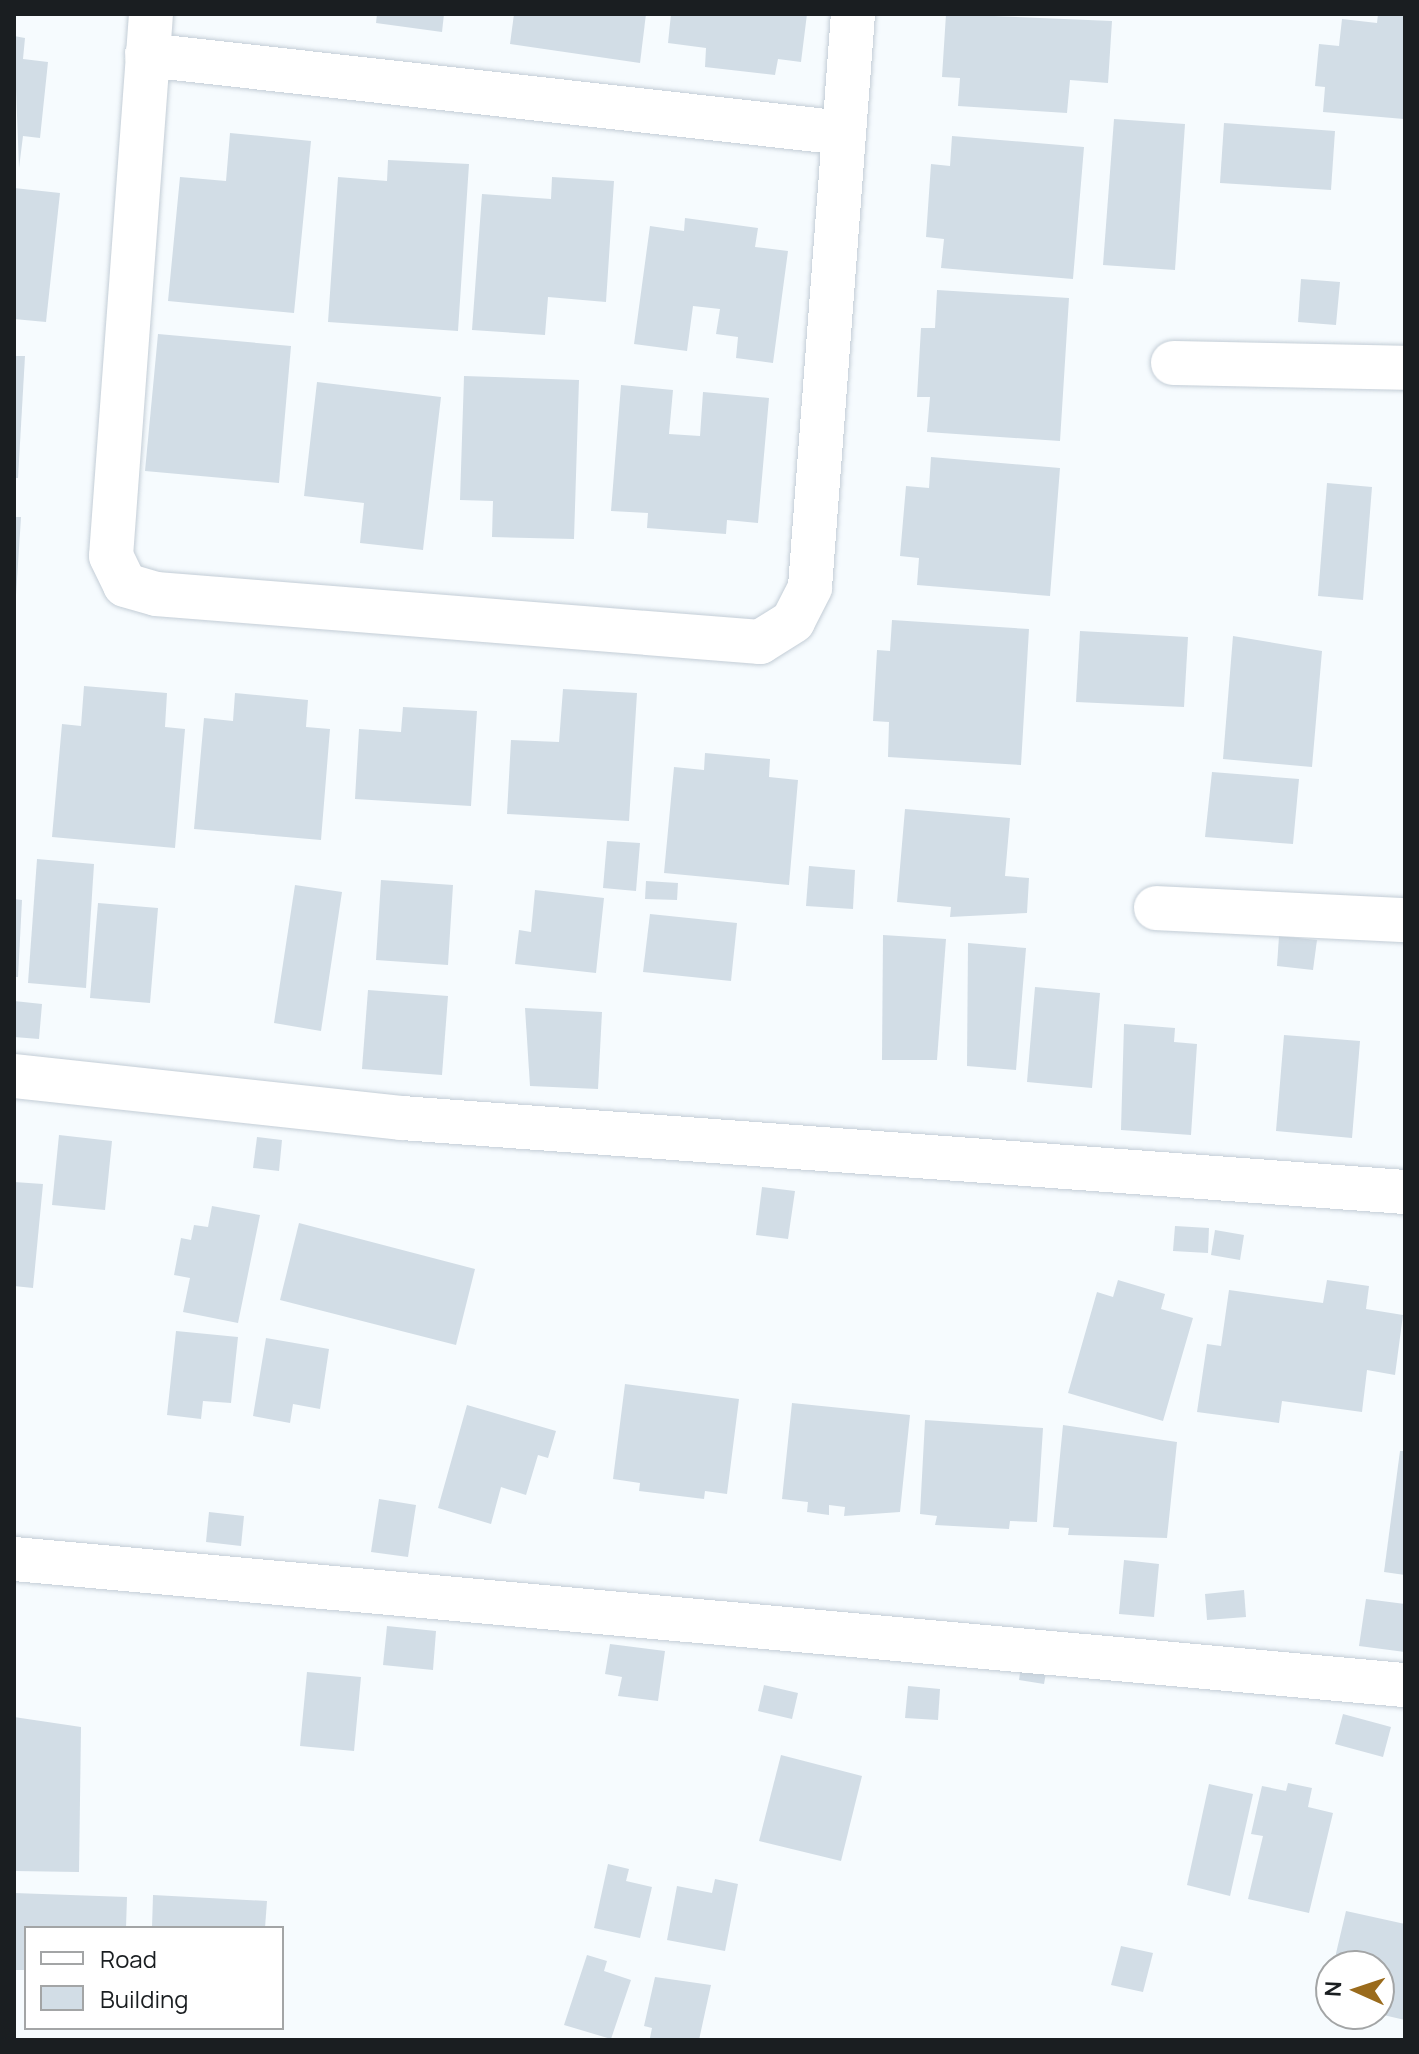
<!DOCTYPE html>
<style>
body{margin:0}
#map{position:relative;width:1419px;height:2054px;overflow:hidden;background:#f6fbfe;font-family:Manrope,sans-serif}
div>[style]{position:absolute}
.building>*{inset:0;background:#d2dde6}
.roads{filter:drop-shadow(0 0 2px #c3cdd6) drop-shadow(0 0 2px #c3cdd6)}
.minor>*{height:44px;margin:-22px;padding:0 22px;transform-origin:22px;border-radius:22px;background:#fff}
span{translate:-50% -50%;white-space:nowrap;text-align:center;line-height:1.15;-webkit-text-stroke:6px #fff;paint-order:stroke}
.frame{position:absolute;inset:0;border:16px solid #1a1e21;pointer-events:none}
.legend{position:absolute;left:24px;top:1926px;width:260px;height:104px;box-sizing:border-box;background:#fff;border:2px solid #a3a5a6;margin:0;padding:10px 14px;list-style:none;font-size:24px;color:#1a1e21}
.legend li{display:flex;align-items:center;gap:16px;height:40px}
.legend b{width:40px;border:2px solid #a3a5a6}
.north{position:absolute;left:1315px;top:1950px;width:80px;height:80px;box-sizing:border-box;background:#fff;border:2px solid #a3a5a6;border-radius:50%;rotate:273deg;font-size:22px;font-weight:700;line-height:32px;text-align:center;color:#1a1e21}
.north::after{content:'';display:block;margin:auto;width:28px;height:36px;background:#9a6b1c;clip-path:polygon(50% 0,100% 100%,50% 72%,0 100%)}
</style>
<div id="map">
<div class="building">
<div style="clip-path:polygon(377px 14px,444px 14px,442px 32px,376px 23px)"></div>
<div style="clip-path:polygon(514px 14px,646px 14px,640px 63px,510px 44px)"></div>
<div style="clip-path:polygon(671px 14px,807px 14px,801px 62px,778px 59px,775px 75px,705px 67px,706px 48px,668px 43px)"></div>
<div style="clip-path:polygon(946px 14px,1112px 21px,1108px 83px,1070px 80px,1067px 113px,958px 106px,960px 78px,942px 77px)"></div>
<div style="clip-path:polygon(1378px 14px,1405px 14px,1404px 119px,1323px 112px,1325px 87px,1315px 86px,1319px 44px,1339px 46px,1342px 19px,1377px 23px)"></div>
<div style="clip-path:polygon(14px 36px,25px 38px,23px 59px,48px 62px,40px 138px,23px 136px,19px 168px)"></div>
<div style="clip-path:polygon(1114px 119px,1185px 124px,1175px 270px,1103px 265px)"></div>
<div style="clip-path:polygon(1224px 123px,1335px 131px,1331px 190px,1220px 183px)"></div>
<div style="clip-path:polygon(230px 133px,311px 141px,294px 313px,168px 301px,180px 177px,226px 181px)"></div>
<div style="clip-path:polygon(952px 136px,1084px 147px,1073px 279px,941px 268px,944px 239px,926px 237px,931px 164px,950px 166px)"></div>
<div style="clip-path:polygon(388px 160px,469px 164px,458px 331px,328px 322px,338px 177px,387px 181px)"></div>
<div style="clip-path:polygon(552px 177px,614px 181px,606px 302px,548px 297px,545px 335px,472px 330px,482px 194px,551px 199px)"></div>
<div style="clip-path:polygon(14px 188px,60px 193px,46px 322px,14px 319px)"></div>
<div style="clip-path:polygon(685px 218px,758px 228px,755px 247px,788px 251px,773px 363px,736px 358px,738px 337px,716px 334px,720px 309px,693px 306px,687px 351px,634px 344px,650px 226px,684px 231px)"></div>
<div style="clip-path:polygon(1301px 279px,1340px 282px,1336px 325px,1298px 322px)"></div>
<div style="clip-path:polygon(937px 290px,1069px 298px,1060px 441px,927px 432px,930px 397px,917px 397px,921px 328px,935px 328px)"></div>
<div style="clip-path:polygon(158px 334px,291px 346px,279px 483px,145px 471px)"></div>
<div style="clip-path:polygon(14px 356px,25px 356px,18px 478px,14px 478px)"></div>
<div style="clip-path:polygon(464px 376px,579px 380px,574px 539px,492px 537px,493px 501px,460px 500px)"></div>
<div style="clip-path:polygon(317px 382px,441px 397px,423px 550px,360px 543px,364px 503px,304px 496px)"></div>
<div style="clip-path:polygon(621px 385px,673px 390px,669px 434px,700px 436px,703px 392px,769px 398px,758px 523px,727px 520px,726px 534px,647px 528px,648px 513px,611px 511px)"></div>
<div style="clip-path:polygon(931px 457px,1060px 468px,1050px 596px,917px 585px,919px 558px,900px 556px,906px 486px,929px 488px)"></div>
<div style="clip-path:polygon(1327px 483px,1372px 487px,1363px 600px,1318px 596px)"></div>
<div style="clip-path:polygon(14px 517px,21px 517px,16px 595px,14px 595px)"></div>
<div style="clip-path:polygon(892px 620px,1029px 629px,1021px 765px,888px 757px,889px 722px,873px 721px,877px 650px,890px 651px)"></div>
<div style="clip-path:polygon(1080px 631px,1188px 637px,1184px 707px,1076px 702px)"></div>
<div style="clip-path:polygon(1233px 636px,1322px 651px,1312px 767px,1223px 759px)"></div>
<div style="clip-path:polygon(84px 686px,167px 693px,165px 727px,185px 729px,175px 848px,52px 837px,62px 724px,81px 726px)"></div>
<div style="clip-path:polygon(563px 689px,637px 693px,629px 821px,507px 814px,511px 740px,559px 742px)"></div>
<div style="clip-path:polygon(235px 693px,308px 700px,306px 727px,330px 729px,321px 840px,194px 829px,204px 718px,233px 721px)"></div>
<div style="clip-path:polygon(403px 707px,477px 711px,471px 806px,355px 799px,359px 729px,401px 732px)"></div>
<div style="clip-path:polygon(705px 753px,770px 759px,769px 777px,798px 780px,789px 885px,664px 873px,674px 767px,704px 770px)"></div>
<div style="clip-path:polygon(1212px 772px,1299px 779px,1293px 844px,1205px 837px)"></div>
<div style="clip-path:polygon(905px 809px,1010px 818px,1005px 876px,1029px 878px,1027px 913px,950px 917px,951px 907px,897px 902px)"></div>
<div style="clip-path:polygon(607px 841px,640px 843px,636px 891px,603px 888px)"></div>
<div style="clip-path:polygon(37px 859px,94px 864px,86px 988px,28px 983px)"></div>
<div style="clip-path:polygon(809px 866px,855px 870px,853px 909px,806px 906px)"></div>
<div style="clip-path:polygon(381px 880px,453px 885px,448px 965px,376px 960px)"></div>
<div style="clip-path:polygon(646px 881px,678px 883px,677px 900px,645px 899px)"></div>
<div style="clip-path:polygon(295px 885px,342px 892px,321px 1031px,274px 1023px)"></div>
<div style="clip-path:polygon(535px 890px,604px 898px,596px 973px,515px 964px,519px 930px,531px 932px)"></div>
<div style="clip-path:polygon(14px 899px,22px 900px,18px 977px,14px 977px)"></div>
<div style="clip-path:polygon(98px 903px,158px 908px,150px 1003px,90px 998px)"></div>
<div style="clip-path:polygon(650px 914px,737px 923px,731px 981px,643px 972px)"></div>
<div style="clip-path:polygon(883px 935px,946px 939px,937px 1060px,882px 1060px)"></div>
<div style="clip-path:polygon(1279px 936px,1317px 940px,1313px 970px,1277px 966px)"></div>
<div style="clip-path:polygon(968px 943px,1026px 948px,1016px 1070px,967px 1066px)"></div>
<div style="clip-path:polygon(1035px 987px,1100px 993px,1092px 1088px,1027px 1082px)"></div>
<div style="clip-path:polygon(368px 990px,448px 996px,442px 1075px,362px 1069px)"></div>
<div style="clip-path:polygon(14px 1001px,42px 1004px,39px 1039px,14px 1037px)"></div>
<div style="clip-path:polygon(525px 1008px,602px 1012px,598px 1089px,530px 1086px)"></div>
<div style="clip-path:polygon(1124px 1024px,1175px 1028px,1174px 1042px,1197px 1044px,1191px 1135px,1121px 1130px)"></div>
<div style="clip-path:polygon(1284px 1035px,1360px 1041px,1352px 1138px,1276px 1131px)"></div>
<div style="clip-path:polygon(59px 1135px,112px 1141px,105px 1210px,52px 1205px)"></div>
<div style="clip-path:polygon(257px 1137px,282px 1140px,279px 1171px,253px 1168px)"></div>
<div style="clip-path:polygon(14px 1182px,43px 1184px,33px 1288px,14px 1286px)"></div>
<div style="clip-path:polygon(762px 1187px,795px 1191px,788px 1239px,756px 1235px)"></div>
<div style="clip-path:polygon(212px 1206px,260px 1215px,238px 1323px,183px 1312px,190px 1278px,174px 1275px,181px 1238px,191px 1240px,194px 1225px,208px 1227px)"></div>
<div style="clip-path:polygon(299px 1223px,475px 1269px,456px 1345px,280px 1300px)"></div>
<div style="clip-path:polygon(1175px 1226px,1209px 1228px,1208px 1253px,1173px 1251px)"></div>
<div style="clip-path:polygon(1215px 1230px,1244px 1235px,1240px 1260px,1211px 1255px)"></div>
<div style="clip-path:polygon(1118px 1280px,1165px 1294px,1161px 1309px,1193px 1318px,1163px 1421px,1068px 1393px,1097px 1292px,1113px 1297px)"></div>
<div style="clip-path:polygon(1327px 1280px,1369px 1286px,1366px 1309px,1403px 1315px,1395px 1375px,1367px 1370px,1362px 1412px,1282px 1401px,1279px 1423px,1197px 1412px,1207px 1344px,1221px 1346px,1229px 1290px,1323px 1303px)"></div>
<div style="clip-path:polygon(176px 1331px,238px 1337px,231px 1403px,203px 1401px,201px 1419px,167px 1415px)"></div>
<div style="clip-path:polygon(266px 1338px,329px 1349px,320px 1409px,293px 1404px,290px 1423px,253px 1416px)"></div>
<div style="clip-path:polygon(625px 1384px,739px 1399px,727px 1494px,705px 1491px,704px 1499px,639px 1491px,640px 1483px,613px 1479px)"></div>
<div style="clip-path:polygon(792px 1403px,910px 1415px,900px 1512px,844px 1516px,845px 1507px,829px 1505px,829px 1515px,807px 1512px,808px 1502px,782px 1499px)"></div>
<div style="clip-path:polygon(467px 1405px,556px 1431px,548px 1458px,538px 1455px,526px 1495px,501px 1487px,491px 1524px,438px 1508px)"></div>
<div style="clip-path:polygon(925px 1420px,1043px 1428px,1037px 1522px,1010px 1521px,1009px 1529px,935px 1525px,937px 1516px,920px 1514px)"></div>
<div style="clip-path:polygon(1063px 1425px,1177px 1442px,1167px 1538px,1068px 1535px,1069px 1528px,1053px 1527px)"></div>
<div style="clip-path:polygon(1400px 1451px,1405px 1451px,1405px 1575px,1384px 1572px)"></div>
<div style="clip-path:polygon(379px 1499px,416px 1505px,408px 1557px,371px 1552px)"></div>
<div style="clip-path:polygon(209px 1512px,244px 1516px,241px 1546px,206px 1542px)"></div>
<div style="clip-path:polygon(1124px 1560px,1159px 1564px,1154px 1617px,1119px 1614px)"></div>
<div style="clip-path:polygon(1244px 1590px,1246px 1617px,1207px 1620px,1205px 1594px)"></div>
<div style="clip-path:polygon(1366px 1599px,1405px 1604px,1405px 1652px,1359px 1646px)"></div>
<div style="clip-path:polygon(387px 1626px,436px 1631px,433px 1670px,383px 1665px)"></div>
<div style="clip-path:polygon(610px 1644px,665px 1651px,658px 1701px,618px 1696px,622px 1677px,605px 1674px)"></div>
<div style="clip-path:polygon(1022px 1659px,1048px 1662px,1044px 1684px,1019px 1680px)"></div>
<div style="clip-path:polygon(307px 1672px,361px 1677px,354px 1751px,300px 1746px)"></div>
<div style="clip-path:polygon(764px 1685px,798px 1693px,792px 1719px,758px 1711px)"></div>
<div style="clip-path:polygon(908px 1686px,940px 1689px,938px 1720px,905px 1718px)"></div>
<div style="clip-path:polygon(1343px 1714px,1391px 1727px,1383px 1757px,1335px 1744px)"></div>
<div style="clip-path:polygon(14px 1717px,81px 1727px,79px 1872px,14px 1871px)"></div>
<div style="clip-path:polygon(781px 1755px,862px 1776px,841px 1861px,759px 1841px)"></div>
<div style="clip-path:polygon(1288px 1783px,1312px 1788px,1308px 1807px,1333px 1813px,1309px 1913px,1248px 1899px,1263px 1836px,1251px 1834px,1262px 1786px,1286px 1791px)"></div>
<div style="clip-path:polygon(1209px 1784px,1253px 1794px,1230px 1896px,1187px 1885px)"></div>
<div style="clip-path:polygon(608px 1864px,629px 1869px,626px 1881px,652px 1887px,640px 1938px,594px 1928px)"></div>
<div style="clip-path:polygon(715px 1879px,738px 1884px,725px 1951px,667px 1940px,677px 1886px,712px 1893px)"></div>
<div style="clip-path:polygon(14px 1893px,127px 1897px,126px 1928px,26px 1928px,26px 1970px,14px 1970px)"></div>
<div style="clip-path:polygon(153px 1895px,267px 1901px,265px 1928px,152px 1928px)"></div>
<div style="clip-path:polygon(1346px 1911px,1405px 1924px,1405px 2020px,1379px 2014px,1379px 1966px,1333px 1966px)"></div>
<div style="clip-path:polygon(1121px 1946px,1153px 1953px,1143px 1992px,1111px 1985px)"></div>
<div style="clip-path:polygon(587px 1955px,607px 1961px,604px 1971px,631px 1980px,611px 2039px,564px 2025px)"></div>
<div style="clip-path:polygon(655px 1977px,711px 1985px,699px 2040px,650px 2038px,652px 2028px,644px 2026px)"></div>
</div>
<div class="roads">
<div class="minor">
<div style="left:151px;top:14px;width:543px;rotate:94.22deg"></div>
<div style="left:111px;top:556px;width:32px;rotate:64deg"></div>
<div style="left:125px;top:585px;width:32px;rotate:16deg"></div>
<div style="left:156px;top:594px;width:606px;rotate:4.54deg"></div>
<div style="left:760px;top:642px;width:39px;rotate:-32deg"></div>
<div style="left:793px;top:621px;width:38px;rotate:-63deg"></div>
<div style="left:810px;top:587px;width:575px;rotate:-85.71deg"></div>
<div style="left:147px;top:55px;width:700px;rotate:6.39deg"></div>
<div style="left:1173px;top:363px;width:232px;rotate:1.2deg"></div>
<div style="left:1156px;top:908px;width:249px;rotate:2.8deg"></div>
<div style="left:14px;top:1076px;width:390px;rotate:6.2deg"></div>
<div style="left:402px;top:1118px;width:1006px;rotate:4.22deg"></div>
<div style="left:14px;top:1559px;width:1397px;rotate:5.18deg"></div>
</div>
</div>
<div class="frame"></div>
<ul class="legend">
<li><b style="height:10px;background:#fff"></b>Road</li>
<li><b style="height:22px;background:#d2dde6"></b>Building</li>
</ul>
<div class="north">N</div>
</div>
